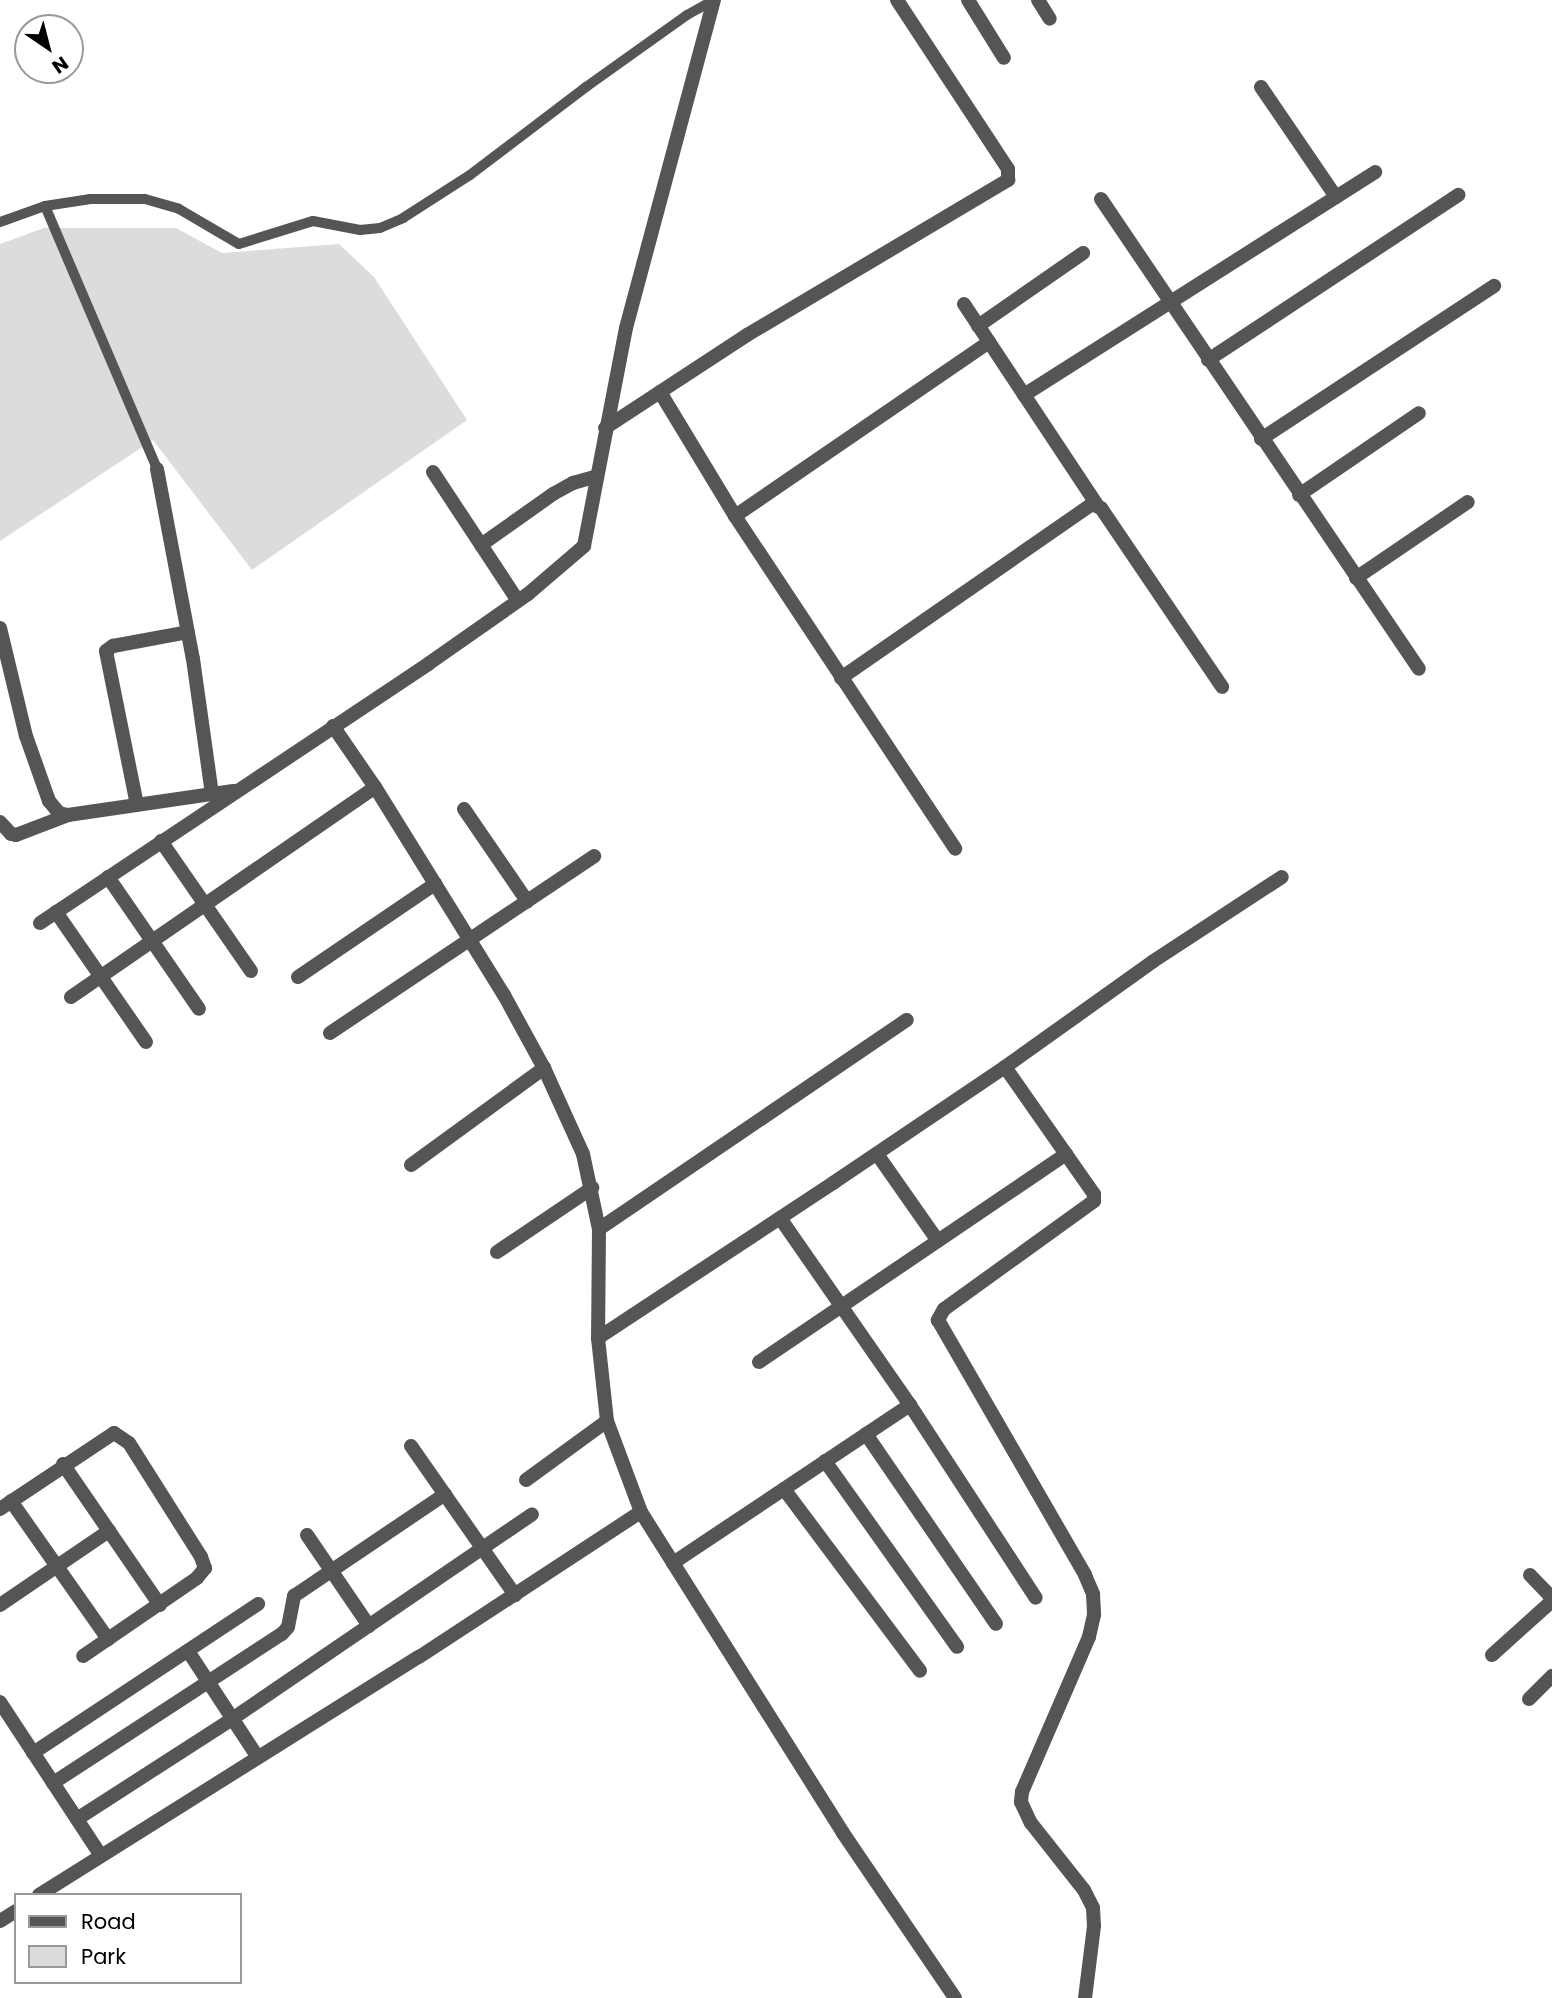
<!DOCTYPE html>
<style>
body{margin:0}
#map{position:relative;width:1552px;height:1998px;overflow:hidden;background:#fff;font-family:Poppins,sans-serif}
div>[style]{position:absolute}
.green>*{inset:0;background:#dcdcdc}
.lane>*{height:10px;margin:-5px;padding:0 5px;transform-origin:5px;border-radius:5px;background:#555}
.street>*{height:14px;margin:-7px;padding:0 7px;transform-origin:7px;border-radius:7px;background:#555}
span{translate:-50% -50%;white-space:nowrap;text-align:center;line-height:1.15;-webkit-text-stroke:7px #fff;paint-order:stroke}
.legend{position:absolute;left:14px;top:1893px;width:228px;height:91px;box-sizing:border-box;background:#fff;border:2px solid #999;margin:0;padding:9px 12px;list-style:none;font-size:21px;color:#000}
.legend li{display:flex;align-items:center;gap:14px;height:35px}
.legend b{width:35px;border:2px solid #999}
.north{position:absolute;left:14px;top:14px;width:70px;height:70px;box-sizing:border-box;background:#fff;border:2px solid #999;border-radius:50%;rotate:145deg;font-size:19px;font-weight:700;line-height:28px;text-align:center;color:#000}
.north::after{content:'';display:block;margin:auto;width:24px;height:32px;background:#000;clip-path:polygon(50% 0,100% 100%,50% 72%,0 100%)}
</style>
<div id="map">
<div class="green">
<div style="clip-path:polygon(44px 228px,176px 228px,222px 253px,339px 244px,374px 277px,467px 420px,252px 570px,153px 440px,0 541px,0 244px)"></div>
</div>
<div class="lane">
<div style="left:45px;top:206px;width:286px;rotate:66.9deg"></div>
<div style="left:0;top:222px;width:48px;rotate:-19.6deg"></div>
<div style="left:45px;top:206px;width:46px;rotate:-8.8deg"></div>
<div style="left:90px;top:199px;width:55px"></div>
<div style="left:145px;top:199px;width:35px;rotate:16deg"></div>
<div style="left:179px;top:209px;width:69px;rotate:30.3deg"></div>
<div style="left:239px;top:244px;width:77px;rotate:-17.3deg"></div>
<div style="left:313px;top:221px;width:48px;rotate:10.8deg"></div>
<div style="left:360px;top:230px;width:20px;rotate:-6deg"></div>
<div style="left:380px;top:228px;width:25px;rotate:-23deg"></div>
<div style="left:403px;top:218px;width:80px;rotate:-32.7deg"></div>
<div style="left:470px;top:175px;width:146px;rotate:-37.2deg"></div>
<div style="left:586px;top:87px;width:124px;rotate:-35.5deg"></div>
<div style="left:687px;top:15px;width:31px;rotate:-29deg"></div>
</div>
<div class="street">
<div style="left:968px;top:0;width:68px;rotate:58.2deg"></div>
<div style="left:1038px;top:0;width:22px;rotate:58deg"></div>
<div style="left:1261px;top:87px;width:133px;rotate:55.7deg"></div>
<div style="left:1101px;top:199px;width:567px;rotate:55.92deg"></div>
<div style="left:964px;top:304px;width:241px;rotate:56.5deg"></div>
<div style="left:978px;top:326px;width:128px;rotate:-34.8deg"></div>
<div style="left:1208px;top:360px;width:300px;rotate:-33.4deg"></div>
<div style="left:660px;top:392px;width:145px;rotate:58.8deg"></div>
<div style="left:735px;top:516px;width:399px;rotate:56.5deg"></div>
<div style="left:1024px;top:395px;width:416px;rotate:-32.4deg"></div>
<div style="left:605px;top:428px;width:170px;rotate:-33.2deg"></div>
<div style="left:747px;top:335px;width:304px;rotate:-30.7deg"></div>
<div style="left:1008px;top:180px;width:11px;rotate:-90deg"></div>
<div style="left:1008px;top:169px;width:202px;rotate:-123.3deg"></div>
<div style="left:1261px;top:439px;width:279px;rotate:-33.3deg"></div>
<div style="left:157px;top:469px;width:193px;rotate:79.3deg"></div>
<div style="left:193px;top:659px;width:136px;rotate:82deg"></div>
<div style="left:433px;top:472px;width:154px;rotate:56.6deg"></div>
<div style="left:1299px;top:495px;width:145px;rotate:-34.3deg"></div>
<div style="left:735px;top:516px;width:308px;rotate:-34.4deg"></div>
<div style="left:481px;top:545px;width:88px;rotate:-35.3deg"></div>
<div style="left:553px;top:494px;width:23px;rotate:-29deg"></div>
<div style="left:573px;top:483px;width:25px;rotate:-16deg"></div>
<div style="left:1356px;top:578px;width:135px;rotate:-34.2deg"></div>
<div style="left:0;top:628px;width:111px;rotate:76.5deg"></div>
<div style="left:26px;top:736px;width:69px;rotate:70.5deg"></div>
<div style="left:49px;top:801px;width:16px;rotate:50deg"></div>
<div style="left:59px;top:813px;width:9px;rotate:13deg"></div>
<div style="left:68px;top:815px;width:167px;rotate:-8.3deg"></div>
<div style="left:841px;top:678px;width:305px;rotate:-34.7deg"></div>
<div style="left:1092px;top:504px;width:10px;rotate:24deg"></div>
<div style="left:1101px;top:508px;width:216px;rotate:55.9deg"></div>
<div style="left:333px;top:726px;width:74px;rotate:55.5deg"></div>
<div style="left:375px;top:787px;width:245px;rotate:58.2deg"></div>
<div style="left:504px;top:995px;width:83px;rotate:61.3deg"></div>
<div style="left:544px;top:1068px;width:94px;rotate:65.6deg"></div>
<div style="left:583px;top:1154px;width:77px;rotate:78deg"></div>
<div style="left:599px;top:1229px;width:109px;rotate:90.5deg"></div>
<div style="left:598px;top:1338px;width:83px;rotate:83.8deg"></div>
<div style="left:607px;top:1421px;width:97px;rotate:69.5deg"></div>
<div style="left:641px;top:1512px;width:379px;rotate:57.8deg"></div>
<div style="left:843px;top:1833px;width:199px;rotate:55.8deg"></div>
<div style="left:137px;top:805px;width:157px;rotate:-101.4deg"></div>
<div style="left:106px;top:651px;width:9px;rotate:-36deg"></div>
<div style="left:113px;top:646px;width:76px;rotate:-10.6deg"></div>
<div style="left:464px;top:809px;width:112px;rotate:55.6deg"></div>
<div style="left:0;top:822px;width:16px;rotate:47deg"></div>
<div style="left:11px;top:834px;width:5px;rotate:11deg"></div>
<div style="left:16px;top:835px;width:56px;rotate:-21deg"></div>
<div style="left:161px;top:841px;width:158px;rotate:55.3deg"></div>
<div style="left:108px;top:877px;width:160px;rotate:55.4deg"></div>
<div style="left:56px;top:912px;width:158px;rotate:55.3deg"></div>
<div style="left:40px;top:923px;width:467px;rotate:-33.7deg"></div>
<div style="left:428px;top:664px;width:122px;rotate:-35deg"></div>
<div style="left:528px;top:594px;width:74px;rotate:-40.6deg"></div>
<div style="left:584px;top:546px;width:222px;rotate:-79.1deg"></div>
<div style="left:626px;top:328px;width:340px;rotate:-75deg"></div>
<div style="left:298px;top:977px;width:166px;rotate:-34.2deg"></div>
<div style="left:71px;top:997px;width:369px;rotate:-34.6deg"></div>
<div style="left:330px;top:1033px;width:318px;rotate:-33.8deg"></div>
<div style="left:1005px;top:1067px;width:155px;rotate:55deg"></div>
<div style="left:1094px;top:1194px;width:7px;rotate:90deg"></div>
<div style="left:1094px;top:1201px;width:185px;rotate:144.2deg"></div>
<div style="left:944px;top:1309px;width:13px;rotate:119deg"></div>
<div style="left:938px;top:1320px;width:294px;rotate:60deg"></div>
<div style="left:1085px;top:1575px;width:21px;rotate:67deg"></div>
<div style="left:1093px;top:1594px;width:21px;rotate:87deg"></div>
<div style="left:1094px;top:1615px;width:23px;rotate:103deg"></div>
<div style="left:1089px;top:1637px;width:169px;rotate:113.4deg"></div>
<div style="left:1022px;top:1792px;width:10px;rotate:96deg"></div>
<div style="left:1021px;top:1802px;width:23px;rotate:65deg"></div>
<div style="left:1031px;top:1823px;width:85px;rotate:51.7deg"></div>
<div style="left:1084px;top:1890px;width:20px;rotate:63deg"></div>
<div style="left:1093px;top:1908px;width:18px;rotate:87deg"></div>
<div style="left:1094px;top:1926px;width:73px;rotate:97.1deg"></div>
<div style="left:877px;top:1154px;width:106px;rotate:55deg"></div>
<div style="left:411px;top:1165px;width:165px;rotate:-36.1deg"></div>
<div style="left:780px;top:1218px;width:228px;rotate:55.2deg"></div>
<div style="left:910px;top:1405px;width:230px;rotate:56.9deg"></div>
<div style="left:599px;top:1229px;width:372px;rotate:-34.2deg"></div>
<div style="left:497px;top:1252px;width:115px;rotate:-34deg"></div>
<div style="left:598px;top:1338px;width:282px;rotate:-33.4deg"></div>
<div style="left:833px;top:1183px;width:207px;rotate:-34deg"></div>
<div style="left:1005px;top:1067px;width:181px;rotate:-35.5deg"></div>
<div style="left:1152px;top:962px;width:155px;rotate:-33.2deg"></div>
<div style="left:759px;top:1362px;width:371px;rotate:-34.1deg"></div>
<div style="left:866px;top:1434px;width:230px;rotate:55.6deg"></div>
<div style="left:411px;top:1446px;width:182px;rotate:55.1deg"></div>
<div style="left:825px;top:1461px;width:228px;rotate:54.6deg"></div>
<div style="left:63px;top:1464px;width:171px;rotate:55.5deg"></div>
<div style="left:526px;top:1480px;width:100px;rotate:-36.1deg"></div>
<div style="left:784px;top:1489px;width:227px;rotate:53.2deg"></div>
<div style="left:11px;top:1501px;width:169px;rotate:54.9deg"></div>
<div style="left:0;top:1509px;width:137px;rotate:-33.7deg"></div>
<div style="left:114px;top:1433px;width:18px;rotate:34deg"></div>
<div style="left:129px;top:1443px;width:135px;rotate:57.7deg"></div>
<div style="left:201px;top:1557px;width:12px;rotate:70deg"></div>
<div style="left:205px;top:1568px;width:13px;rotate:129deg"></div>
<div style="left:197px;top:1578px;width:138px;rotate:145.6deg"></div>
<div style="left:307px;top:1535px;width:110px;rotate:55.7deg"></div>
<div style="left:673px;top:1563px;width:285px;rotate:-33.7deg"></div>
<div style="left:1530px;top:1575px;width:32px;rotate:46deg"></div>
<div style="left:0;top:1605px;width:132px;rotate:-34.2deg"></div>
<div style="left:188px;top:1651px;width:126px;rotate:56.7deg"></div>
<div style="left:1492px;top:1655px;width:81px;rotate:-42deg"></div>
<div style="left:1529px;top:1699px;width:33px;rotate:-45deg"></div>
<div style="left:0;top:1702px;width:182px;rotate:56.7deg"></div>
<div style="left:33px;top:1753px;width:270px;rotate:-33.5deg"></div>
<div style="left:53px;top:1783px;width:273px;rotate:-33.1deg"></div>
<div style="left:282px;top:1634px;width:9px;rotate:-49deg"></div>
<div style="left:288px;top:1627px;width:32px;rotate:-79deg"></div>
<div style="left:294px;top:1596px;width:182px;rotate:-34deg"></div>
<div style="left:77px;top:1819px;width:184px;rotate:-32.8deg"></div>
<div style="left:232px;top:1719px;width:363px;rotate:-34.3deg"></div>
<div style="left:39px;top:1895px;width:448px;rotate:-32.1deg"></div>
<div style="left:419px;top:1657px;width:265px;rotate:-33.2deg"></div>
<div style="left:0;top:1921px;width:19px;rotate:-32deg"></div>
</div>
<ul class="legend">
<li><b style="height:9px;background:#555"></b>Road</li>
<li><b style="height:19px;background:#dcdcdc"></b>Park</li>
</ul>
<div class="north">N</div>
</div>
